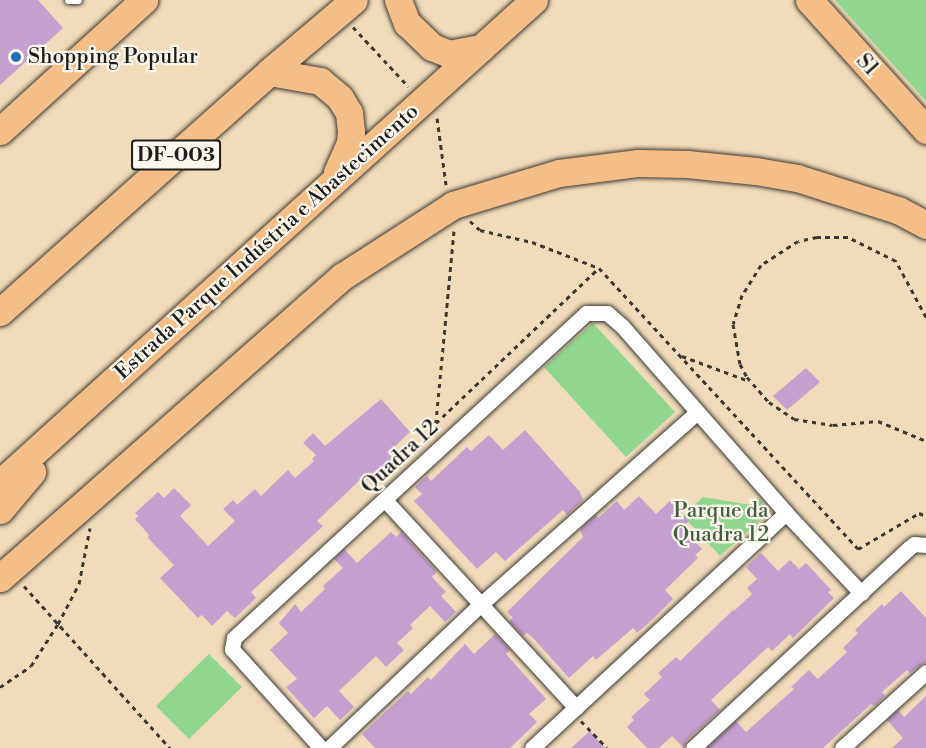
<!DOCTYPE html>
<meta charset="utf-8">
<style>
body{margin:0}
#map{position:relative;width:926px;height:748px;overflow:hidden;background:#f0dcbb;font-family:"Libre Bodoni",serif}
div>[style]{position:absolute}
.green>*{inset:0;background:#91d68f}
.building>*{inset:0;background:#c4a0cf}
.path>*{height:3px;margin-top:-1.5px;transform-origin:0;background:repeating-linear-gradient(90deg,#3c3934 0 4.5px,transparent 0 9px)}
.roads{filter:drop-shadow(0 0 2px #3c3934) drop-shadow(0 0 2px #3c3934)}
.lane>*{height:8px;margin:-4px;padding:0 4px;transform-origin:4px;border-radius:4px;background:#fff}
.street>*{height:15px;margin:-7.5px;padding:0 7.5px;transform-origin:7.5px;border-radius:7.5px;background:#fff}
.highway>*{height:27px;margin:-13.5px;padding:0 13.5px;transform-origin:13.5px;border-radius:13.5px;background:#f6be87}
.dots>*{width:16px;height:16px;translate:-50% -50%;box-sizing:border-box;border:3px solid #fbf7ec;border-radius:50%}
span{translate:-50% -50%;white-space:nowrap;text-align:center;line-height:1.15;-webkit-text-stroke:4.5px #fbf7ec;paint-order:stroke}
.shield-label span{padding:2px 4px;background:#fbf7ec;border:2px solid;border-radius:4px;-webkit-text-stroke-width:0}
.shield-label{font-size:20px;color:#1c1c1c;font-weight:700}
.poi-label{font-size:21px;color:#1c1c1c}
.left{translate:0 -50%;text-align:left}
.street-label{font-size:21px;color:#1c1c1c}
.park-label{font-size:21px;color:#455d44}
</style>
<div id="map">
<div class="green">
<div style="clip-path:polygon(835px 0,926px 0,926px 101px)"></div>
<div style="clip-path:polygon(593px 323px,675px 412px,626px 457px,544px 367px)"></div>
<div style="clip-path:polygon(703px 497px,751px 505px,758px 497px,770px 512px,720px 556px,683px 516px)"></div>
<div style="clip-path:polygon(209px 654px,242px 687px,189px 739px,156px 706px)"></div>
</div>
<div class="building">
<div style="clip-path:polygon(0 0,38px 0,63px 28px,0 85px)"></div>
<div style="clip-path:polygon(806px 368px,820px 382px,787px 410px,773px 396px)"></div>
<div style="clip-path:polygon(381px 399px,410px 432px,388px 453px,393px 458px,368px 481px,364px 476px,317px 521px,323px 526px,251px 592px,256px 598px,235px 618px,227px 611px,212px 626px,202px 615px,198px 618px,160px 578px,174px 565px,148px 538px,149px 535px,135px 519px,138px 516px,135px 513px,158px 492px,164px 498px,174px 488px,191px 505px,180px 516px,208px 546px,235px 521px,223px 509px,233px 500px,237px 505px,255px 489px,261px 496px,288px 470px,295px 478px,314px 461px,312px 459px,316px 455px,303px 443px,313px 433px,325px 446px)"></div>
<div style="clip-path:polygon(525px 430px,580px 492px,583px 500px,567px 515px,563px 510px,505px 561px,496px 552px,477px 569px,414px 501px,422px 494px,415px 487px,427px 476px,431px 481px,467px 447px,471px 451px,489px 435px,503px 450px)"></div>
<div style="clip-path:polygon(639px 496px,656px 514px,670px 501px,689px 521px,682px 528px,702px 549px,695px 555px,698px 558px,665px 590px,673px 599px,656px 616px,637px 633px,633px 628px,596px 660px,593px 656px,569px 678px,534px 639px,527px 633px,523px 636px,509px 621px,513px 618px,507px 612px,583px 537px,580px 529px,596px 515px,598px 518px,617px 501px,624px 510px)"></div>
<div style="clip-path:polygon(391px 532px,396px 537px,401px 532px,437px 572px,432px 577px,446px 592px,441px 596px,456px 612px,445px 622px,430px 606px,410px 625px,413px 628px,397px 643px,404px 650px,386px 667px,376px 656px,339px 691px,354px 707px,340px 720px,327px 706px,314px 718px,286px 687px,297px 679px,270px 650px,288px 633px,279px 623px,295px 604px,301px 612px,325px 589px,323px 586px,343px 568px,334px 559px,344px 549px,357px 563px)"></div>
<div style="clip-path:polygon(761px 553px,778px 571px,790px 560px,799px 569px,806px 563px,831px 590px,828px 592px,834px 598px,793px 638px,790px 634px,772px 651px,768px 647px,711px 700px,720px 710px,686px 741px,684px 748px,672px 736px,659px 748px,647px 748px,627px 727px,634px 720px,631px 717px,650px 700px,644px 694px,662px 677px,658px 673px,676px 657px,680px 661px,733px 610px,734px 611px,752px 594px,747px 588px,757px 579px,746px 567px)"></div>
<div style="clip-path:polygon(901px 591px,926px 618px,926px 662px,910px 673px,907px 670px,882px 692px,885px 696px,874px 706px,871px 704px,823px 748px,707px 748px,736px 721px,746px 732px,794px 689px,791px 687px,809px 670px,818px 679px,847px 652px,843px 648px,858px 633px,855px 630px,882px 604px,884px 607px)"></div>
<div style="clip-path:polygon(495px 634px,510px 650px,506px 654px,546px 699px,529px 714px,537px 722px,510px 748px,375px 748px,362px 734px,408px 691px,411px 694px,428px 677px,431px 680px,465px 644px,474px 654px)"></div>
<div style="clip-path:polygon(926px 696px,926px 748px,892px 748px,903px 738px,887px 720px,898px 710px,904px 717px)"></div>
<div style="clip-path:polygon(590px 731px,605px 748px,571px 748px)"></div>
</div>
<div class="path">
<div style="left:353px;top:27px;width:81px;rotate:47deg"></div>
<div style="left:437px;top:118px;width:68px;rotate:82.3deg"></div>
<div style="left:470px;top:221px;width:13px;rotate:42deg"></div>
<div style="left:480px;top:230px;width:53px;rotate:13deg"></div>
<div style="left:532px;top:242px;width:72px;rotate:21.2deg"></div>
<div style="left:599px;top:268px;width:382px;rotate:47.3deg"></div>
<div style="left:858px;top:549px;width:71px;rotate:-30.5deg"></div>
<div style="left:919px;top:513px;width:8px;rotate:23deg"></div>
<div style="left:454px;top:231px;width:193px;rotate:95.4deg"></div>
<div style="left:436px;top:423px;width:225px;rotate:-43.6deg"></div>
<div style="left:926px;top:317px;width:64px;rotate:-118.2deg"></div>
<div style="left:896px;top:261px;width:54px;rotate:-153.4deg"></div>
<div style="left:848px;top:237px;width:31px;rotate:180deg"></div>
<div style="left:817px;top:237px;width:19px;rotate:168deg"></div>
<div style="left:798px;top:241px;width:44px;rotate:147deg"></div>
<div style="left:761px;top:265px;width:36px;rotate:122deg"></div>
<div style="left:742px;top:295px;width:30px;rotate:107deg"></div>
<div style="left:733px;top:324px;width:41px;rotate:80.1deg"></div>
<div style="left:740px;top:364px;width:15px;rotate:62deg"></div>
<div style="left:747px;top:377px;width:33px;rotate:49deg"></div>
<div style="left:769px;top:402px;width:30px;rotate:34deg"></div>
<div style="left:794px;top:419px;width:39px;rotate:9deg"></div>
<div style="left:833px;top:425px;width:45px;rotate:-5.1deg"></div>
<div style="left:878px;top:421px;width:52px;rotate:22.6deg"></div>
<div style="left:682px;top:356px;width:72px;rotate:20.5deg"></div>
<div style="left:24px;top:586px;width:218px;rotate:48deg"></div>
<div style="left:0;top:687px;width:37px;rotate:-34deg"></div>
<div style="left:31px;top:666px;width:50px;rotate:-57.3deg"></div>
<div style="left:58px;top:624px;width:45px;rotate:-62.3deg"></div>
<div style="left:79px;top:584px;width:57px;rotate:-78.9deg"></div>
<div style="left:581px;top:721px;width:37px;rotate:46deg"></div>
</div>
<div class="roads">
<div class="lane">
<div style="left:69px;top:0;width:9px"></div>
</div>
<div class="street">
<div style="left:385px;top:500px;width:282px;rotate:47.4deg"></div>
<div style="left:321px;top:748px;width:133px;rotate:-132deg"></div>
<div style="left:232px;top:649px;width:11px;rotate:-80deg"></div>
<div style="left:234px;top:638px;width:479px;rotate:-42.7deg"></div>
<div style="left:586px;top:313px;width:21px"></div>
<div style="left:607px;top:313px;width:20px;rotate:41deg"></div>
<div style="left:622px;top:326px;width:249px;rotate:48.7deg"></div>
<div style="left:786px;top:513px;width:110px;rotate:46.8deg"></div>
<div style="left:329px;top:748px;width:209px;rotate:-43.5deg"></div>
<div style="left:481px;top:604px;width:289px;rotate:-41.6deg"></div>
<div style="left:532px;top:748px;width:346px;rotate:-42.8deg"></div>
<div style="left:693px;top:748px;width:294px;rotate:-42.8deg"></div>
<div style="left:909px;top:548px;width:6px;rotate:-39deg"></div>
<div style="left:914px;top:544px;width:12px;rotate:5deg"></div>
<div style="left:842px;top:748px;width:113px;rotate:-42.1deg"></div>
</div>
<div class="highway">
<div style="left:398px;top:0;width:25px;rotate:69deg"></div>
<div style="left:407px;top:23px;width:35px;rotate:44deg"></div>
<div style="left:432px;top:47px;width:18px;rotate:22deg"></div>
<div style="left:449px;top:54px;width:33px;rotate:-11deg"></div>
<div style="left:809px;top:0;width:175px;rotate:48deg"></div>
<div style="left:269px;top:72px;width:52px;rotate:10deg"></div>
<div style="left:320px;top:81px;width:26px;rotate:40deg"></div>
<div style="left:340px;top:98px;width:17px;rotate:59deg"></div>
<div style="left:349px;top:113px;width:18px;rotate:84deg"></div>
<div style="left:351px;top:131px;width:12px;rotate:95deg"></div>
<div style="left:350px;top:143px;width:32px;rotate:114deg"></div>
<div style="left:0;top:131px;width:195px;rotate:-42.3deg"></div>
<div style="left:0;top:312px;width:361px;rotate:-41.7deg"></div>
<div style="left:269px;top:72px;width:111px;rotate:-40.3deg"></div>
<div style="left:0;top:483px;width:720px;rotate:-42.13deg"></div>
<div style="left:0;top:510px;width:50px;rotate:-49.9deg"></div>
<div style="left:0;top:578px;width:457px;rotate:-41.4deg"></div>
<div style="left:343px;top:276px;width:131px;rotate:-32.8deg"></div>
<div style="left:453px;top:205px;width:111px;rotate:-16.8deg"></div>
<div style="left:559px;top:173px;width:80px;rotate:-7.2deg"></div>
<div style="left:638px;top:163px;width:49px;rotate:1.2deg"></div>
<div style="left:687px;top:164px;width:69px;rotate:5.8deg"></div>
<div style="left:756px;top:171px;width:42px;rotate:9.7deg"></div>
<div style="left:797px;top:178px;width:106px;rotate:17.6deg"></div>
<div style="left:898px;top:210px;width:32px;rotate:28deg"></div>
</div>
</div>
<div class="dots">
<div style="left:16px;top:57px;background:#1f6fb2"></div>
</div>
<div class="shield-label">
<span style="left:176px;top:155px">DF-003</span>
</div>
<div class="poi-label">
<span class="left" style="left:28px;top:57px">Shopping Popular</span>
</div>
<div class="street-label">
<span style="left:867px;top:65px;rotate:48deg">S1</span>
<span style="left:267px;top:242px;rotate:-42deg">Estrada Parque Indústria e Abastecimento</span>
<span style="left:400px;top:457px;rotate:-43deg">Quadra 12</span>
</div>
<div class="park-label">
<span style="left:721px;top:523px">Parque da<br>Quadra 12</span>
</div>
</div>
